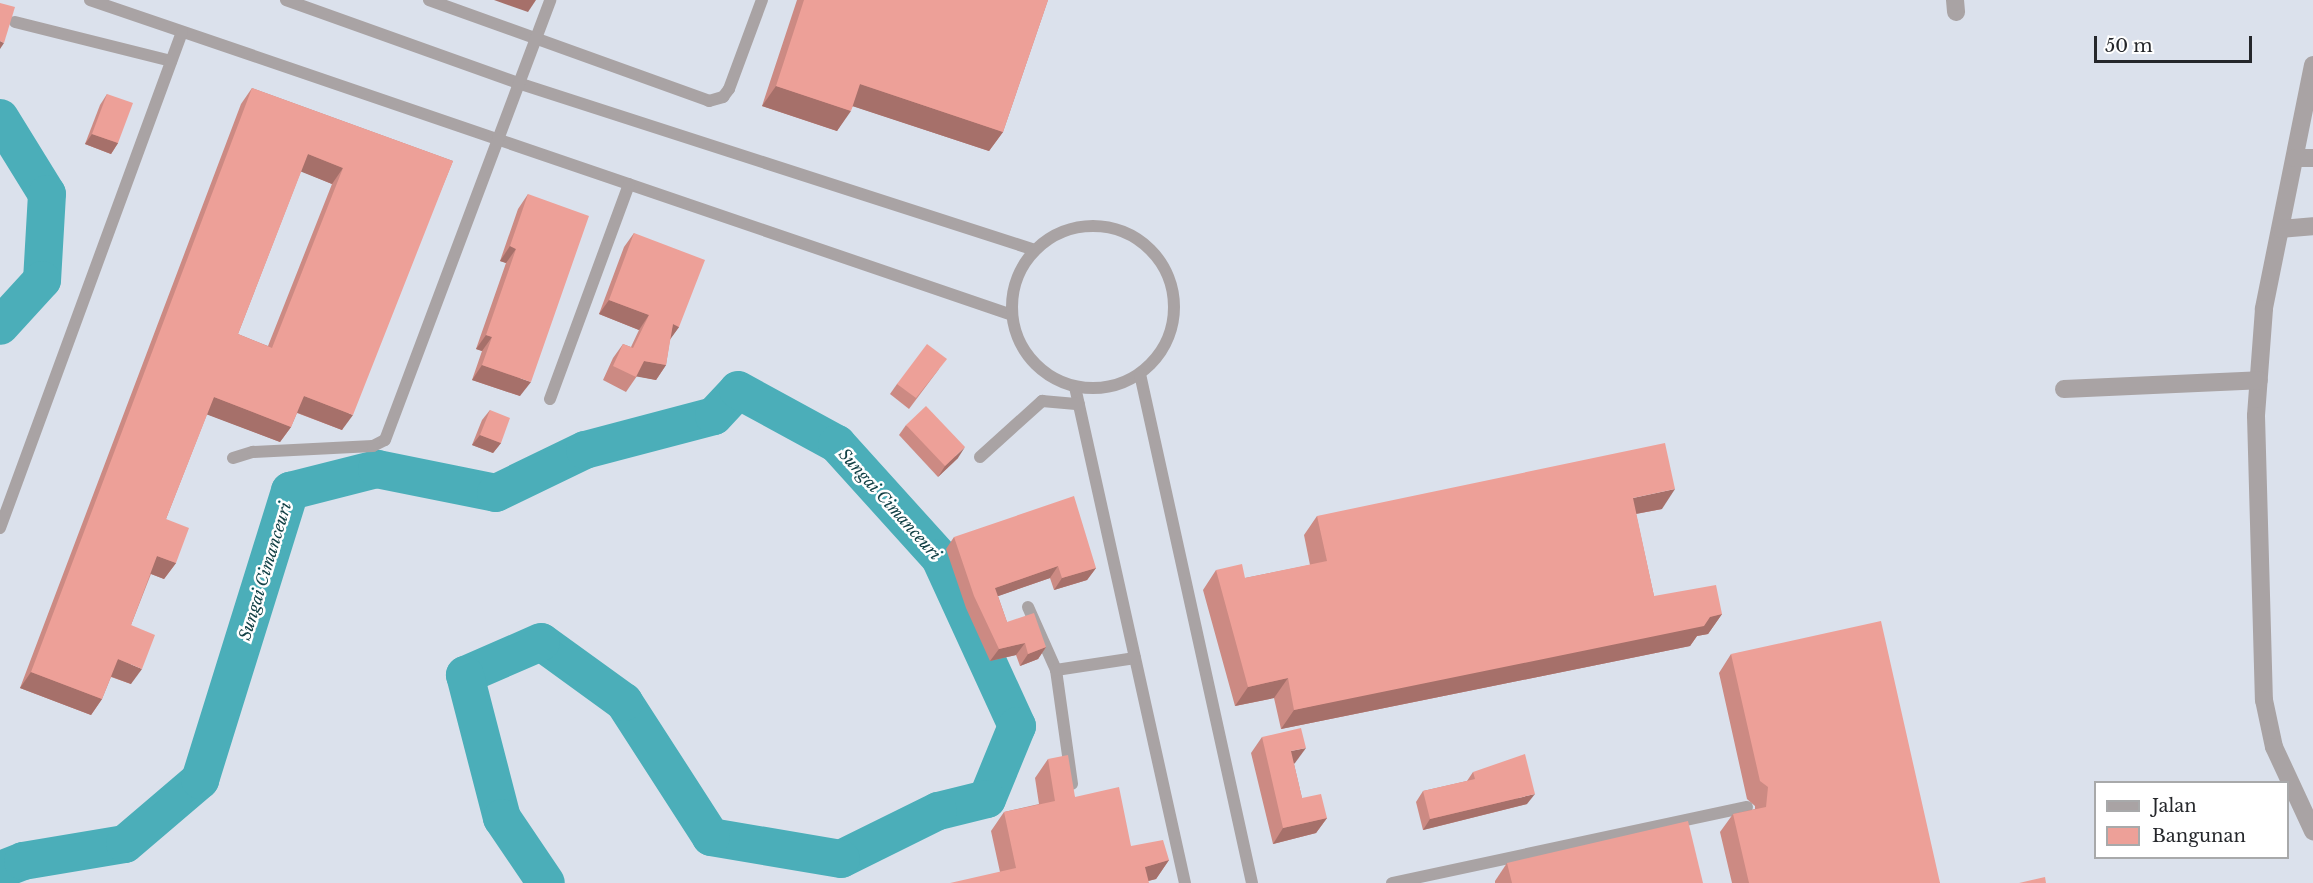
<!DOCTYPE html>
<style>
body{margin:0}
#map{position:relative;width:2313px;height:883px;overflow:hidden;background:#dbe1ec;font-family:"Libre Baskerville",serif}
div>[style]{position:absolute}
.river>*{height:38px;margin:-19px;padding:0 19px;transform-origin:19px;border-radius:19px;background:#4baeb9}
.service>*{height:12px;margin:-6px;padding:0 6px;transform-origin:6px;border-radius:6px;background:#a9a3a4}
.service>.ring{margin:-6px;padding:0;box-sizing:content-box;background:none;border:12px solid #a9a3a4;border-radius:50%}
.minor>*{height:18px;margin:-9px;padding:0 9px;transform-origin:9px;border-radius:9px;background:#a9a3a4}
.wall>*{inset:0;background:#cc8a83}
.shaded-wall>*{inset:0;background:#a6706a}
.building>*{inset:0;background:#eda098}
span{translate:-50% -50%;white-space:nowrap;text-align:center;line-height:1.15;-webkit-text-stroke:5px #fff;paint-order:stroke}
.water-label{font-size:16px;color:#134146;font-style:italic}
.legend{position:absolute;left:2094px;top:781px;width:195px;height:78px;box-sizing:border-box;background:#fff;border:2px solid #a8a9aa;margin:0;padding:8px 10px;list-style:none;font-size:18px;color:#25272b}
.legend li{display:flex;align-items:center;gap:12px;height:30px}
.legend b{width:30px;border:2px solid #a8a9aa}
.scale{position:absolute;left:2094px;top:36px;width:158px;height:27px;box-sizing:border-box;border:3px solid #25272b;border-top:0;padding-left:8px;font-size:18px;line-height:21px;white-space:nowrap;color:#25272b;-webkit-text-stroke:4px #fff;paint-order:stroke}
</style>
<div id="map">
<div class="river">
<div style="left:0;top:118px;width:89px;rotate:58.3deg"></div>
<div style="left:47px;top:194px;width:86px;rotate:93.3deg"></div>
<div style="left:42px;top:280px;width:62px;rotate:132.4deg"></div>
<div style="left:0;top:870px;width:25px;rotate:-21deg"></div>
<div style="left:23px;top:861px;width:103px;rotate:-9.5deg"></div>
<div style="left:125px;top:844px;width:99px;rotate:-40.5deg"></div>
<div style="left:200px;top:780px;width:303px;rotate:-72.7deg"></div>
<div style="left:290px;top:491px;width:90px;rotate:-14.2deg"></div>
<div style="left:377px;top:469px;width:121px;rotate:11.4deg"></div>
<div style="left:496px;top:493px;width:99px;rotate:-25.8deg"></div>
<div style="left:585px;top:450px;width:133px;rotate:-14.8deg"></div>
<div style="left:714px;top:416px;width:35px;rotate:-47deg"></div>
<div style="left:738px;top:390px;width:113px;rotate:28.6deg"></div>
<div style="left:837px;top:444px;width:154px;rotate:47.9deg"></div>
<div style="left:940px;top:558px;width:185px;rotate:65.4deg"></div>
<div style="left:1017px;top:726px;width:79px;rotate:112.3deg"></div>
<div style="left:987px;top:799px;width:50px;rotate:166.2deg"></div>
<div style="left:938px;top:811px;width:108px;rotate:153.7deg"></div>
<div style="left:841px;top:859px;width:132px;rotate:-170.4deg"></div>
<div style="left:711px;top:837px;width:161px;rotate:-122.8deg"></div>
<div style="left:624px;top:702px;width:102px;rotate:-144.1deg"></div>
<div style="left:541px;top:642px;width:83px;rotate:156.5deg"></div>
<div style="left:465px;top:675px;width:148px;rotate:75.5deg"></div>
<div style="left:502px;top:818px;width:78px;rotate:55.9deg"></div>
</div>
<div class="service">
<div style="left:90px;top:0;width:974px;rotate:18.86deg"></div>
<div style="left:286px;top:0;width:250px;rotate:19.7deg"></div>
<div style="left:521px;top:84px;width:540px;rotate:17.9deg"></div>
<div style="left:429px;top:0;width:298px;rotate:19.8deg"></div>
<div style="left:709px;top:101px;width:15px;rotate:-16deg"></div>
<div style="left:723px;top:97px;width:10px;rotate:-53deg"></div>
<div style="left:729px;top:89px;width:95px;rotate:-69.7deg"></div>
<div style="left:15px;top:22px;width:161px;rotate:14deg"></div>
<div class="ring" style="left:1012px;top:226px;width:150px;height:150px"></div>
<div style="left:1140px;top:374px;width:521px;rotate:77.59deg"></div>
<div style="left:1075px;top:387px;width:508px;rotate:77.5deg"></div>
<div style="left:550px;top:399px;width:229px;rotate:-69.8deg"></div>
<div style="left:980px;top:457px;width:84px;rotate:-42.1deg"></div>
<div style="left:1042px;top:401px;width:37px;rotate:5deg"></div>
<div style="left:233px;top:458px;width:21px;rotate:-17deg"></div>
<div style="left:253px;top:452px;width:120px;rotate:-2.9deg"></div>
<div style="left:373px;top:446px;width:13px;rotate:-27deg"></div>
<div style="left:385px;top:440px;width:470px;rotate:-69.4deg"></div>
<div style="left:0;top:528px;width:528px;rotate:-69.85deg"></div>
<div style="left:1028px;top:607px;width:69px;rotate:66deg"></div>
<div style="left:1056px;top:670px;width:115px;rotate:82deg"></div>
<div style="left:1056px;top:670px;width:80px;rotate:-8.6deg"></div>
<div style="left:1392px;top:883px;width:363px;rotate:-12.1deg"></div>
</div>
<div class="minor">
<div style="left:1955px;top:0;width:12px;rotate:85deg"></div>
<div style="left:2313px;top:65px;width:249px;rotate:101.4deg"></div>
<div style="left:2264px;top:309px;width:107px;rotate:94.3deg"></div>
<div style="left:2256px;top:416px;width:284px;rotate:88.4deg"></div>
<div style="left:2264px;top:700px;width:48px;rotate:78deg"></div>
<div style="left:2274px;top:747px;width:93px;rotate:65.1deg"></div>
<div style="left:2295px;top:158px;width:18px"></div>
<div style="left:2281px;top:229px;width:32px;rotate:-5deg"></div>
<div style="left:2064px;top:389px;width:195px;rotate:-2.6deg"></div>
</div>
<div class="wall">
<div style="clip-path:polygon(797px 0,1048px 0,1003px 132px,989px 151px,853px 106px,837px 131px,762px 106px)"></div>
<div style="clip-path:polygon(evenodd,252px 88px,453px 161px,342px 430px,297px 413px,291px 427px,280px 442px,207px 414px,166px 519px,176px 563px,164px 579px,151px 574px,131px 625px,131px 684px,111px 677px,102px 699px,91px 715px,20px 688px,241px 104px,252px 88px,301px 171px,332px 184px,268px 346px,238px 334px,301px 171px)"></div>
<div style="clip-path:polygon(107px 94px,118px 143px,111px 154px,85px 144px,100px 105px)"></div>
<div style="clip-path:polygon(528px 194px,520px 396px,472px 380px,482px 351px,476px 349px,506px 263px,500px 261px,518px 209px)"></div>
<div style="clip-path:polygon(634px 233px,679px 327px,670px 339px,666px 365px,656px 380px,637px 376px,626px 392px,603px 380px,613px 358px,623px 344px,631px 347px,639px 330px,599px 314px,624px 247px)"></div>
<div style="clip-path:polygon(939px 369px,909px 409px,890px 394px,897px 384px)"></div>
<div style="clip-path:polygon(490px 410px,501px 443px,493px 453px,472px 445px,482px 420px)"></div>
<div style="clip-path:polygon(906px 425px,958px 458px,938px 477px,899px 435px)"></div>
<div style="clip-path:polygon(1662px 509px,1636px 514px,1654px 596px,1722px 614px,1708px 634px,1697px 636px,1690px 646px,1281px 729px,1274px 698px,1235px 706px,1203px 590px,1216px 570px,1245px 578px,1310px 565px,1304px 535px,1317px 516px)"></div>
<div style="clip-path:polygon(954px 537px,1096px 568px,1087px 580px,1054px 590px,1050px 578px,998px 596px,1007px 622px,1046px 647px,1038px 659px,1020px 666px,1016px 655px,990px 661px,966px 608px,946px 549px)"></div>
<div style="clip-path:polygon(1731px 654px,1940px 883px,1732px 883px,1720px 832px,1733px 814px,1755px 809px,1755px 806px,1747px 799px,1719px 673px)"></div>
<div style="clip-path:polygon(1262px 737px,1295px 763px,1294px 764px,1302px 798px,1327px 818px,1316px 833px,1273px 844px,1251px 753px)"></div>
<div style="clip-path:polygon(1048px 759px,1075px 797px,1131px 846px,1169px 860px,1156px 879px,1148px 881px,1000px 872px,991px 831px,1004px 812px,1039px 804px,1035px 778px)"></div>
<div style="clip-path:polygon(1473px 772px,1527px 804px,1423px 830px,1416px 802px,1423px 791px,1467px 781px)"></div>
<div style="clip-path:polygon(1507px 863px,1703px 883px,1495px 883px,1495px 881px)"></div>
</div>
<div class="shaded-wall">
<div style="clip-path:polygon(494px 0,536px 0,528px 12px)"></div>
<div style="clip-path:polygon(0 41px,4px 43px,0 49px)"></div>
<div style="clip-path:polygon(860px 84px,1003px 132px,989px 151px,846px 104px)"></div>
<div style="clip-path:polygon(776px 86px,851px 111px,837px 131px,762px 106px)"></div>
<div style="clip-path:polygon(92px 134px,118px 143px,111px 154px,85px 144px)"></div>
<div style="clip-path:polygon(308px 154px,343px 168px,332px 184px,297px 170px)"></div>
<div style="clip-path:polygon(510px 246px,516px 249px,506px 263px,500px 261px)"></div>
<div style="clip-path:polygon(609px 300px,649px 315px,639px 330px,599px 314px)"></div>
<div style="clip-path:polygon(673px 324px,679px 327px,669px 341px)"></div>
<div style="clip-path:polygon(486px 335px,492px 337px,482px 351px,476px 349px)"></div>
<div style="clip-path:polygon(644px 361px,666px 365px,656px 380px,634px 376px)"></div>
<div style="clip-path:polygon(482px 365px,531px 382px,520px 396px,472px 380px)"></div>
<div style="clip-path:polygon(304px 396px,353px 415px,342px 430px,293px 411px)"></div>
<div style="clip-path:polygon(214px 397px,291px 427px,280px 442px,203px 413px)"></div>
<div style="clip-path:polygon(480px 435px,501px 443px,493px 453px,472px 445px)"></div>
<div style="clip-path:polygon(965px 447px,958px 458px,938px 477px,945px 466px)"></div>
<div style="clip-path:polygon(1675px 489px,1662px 509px,1619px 517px,1633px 498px)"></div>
<div style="clip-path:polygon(157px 556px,176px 563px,164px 579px,146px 572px)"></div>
<div style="clip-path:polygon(1058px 566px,1050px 578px,987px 600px,995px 588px)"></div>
<div style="clip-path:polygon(1096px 568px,1087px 580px,1054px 590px,1062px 578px)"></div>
<div style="clip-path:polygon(1722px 614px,1708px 634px,1697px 636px,1690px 646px,1281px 729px,1294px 710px)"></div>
<div style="clip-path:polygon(1025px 643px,1016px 655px,990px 661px,999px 649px)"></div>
<div style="clip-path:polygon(1046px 647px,1038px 659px,1020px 666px,1028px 654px)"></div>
<div style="clip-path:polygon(118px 659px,142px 669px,131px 684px,107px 675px)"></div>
<div style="clip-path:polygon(31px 672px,102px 699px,91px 715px,20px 688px)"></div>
<div style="clip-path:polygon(1288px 678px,1274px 698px,1235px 706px,1248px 687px)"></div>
<div style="clip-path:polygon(1306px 748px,1295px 763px,1280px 767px,1291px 751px)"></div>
<div style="clip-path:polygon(1535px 794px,1527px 804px,1423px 830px,1430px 819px)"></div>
<div style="clip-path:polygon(1327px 818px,1316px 833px,1273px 844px,1283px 828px)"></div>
<div style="clip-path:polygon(1169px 860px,1156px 879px,1140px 883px,1145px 867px)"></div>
</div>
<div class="building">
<div style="clip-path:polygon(804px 0,1048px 0,1003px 132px,860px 84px,851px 111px,776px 86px)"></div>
<div style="clip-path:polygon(0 3px,15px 7px,4px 43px,0 41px)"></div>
<div style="clip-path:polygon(evenodd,252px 88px,453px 161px,353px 415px,304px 396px,291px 427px,214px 397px,166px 519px,189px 528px,176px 563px,157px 556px,131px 625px,155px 635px,142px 669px,118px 659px,102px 699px,31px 672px,252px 88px,308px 154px,343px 168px,272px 348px,238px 334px,308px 154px)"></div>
<div style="clip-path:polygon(107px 94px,133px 103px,118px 143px,92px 134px)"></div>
<div style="clip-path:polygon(528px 194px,589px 216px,531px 382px,482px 365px,492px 337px,486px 335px,516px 249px,510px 246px)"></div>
<div style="clip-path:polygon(634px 233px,705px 260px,679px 327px,673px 324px,666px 365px,644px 361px,636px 377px,613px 366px,623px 344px,633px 348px,649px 315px,609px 300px)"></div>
<div style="clip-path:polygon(927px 344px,947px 359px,916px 398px,897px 384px)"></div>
<div style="clip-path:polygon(926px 406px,965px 447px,945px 466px,906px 425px)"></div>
<div style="clip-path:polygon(490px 410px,510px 418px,501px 443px,480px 435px)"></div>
<div style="clip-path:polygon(1665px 443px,1675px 489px,1633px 498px,1654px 596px,1716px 585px,1722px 614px,1710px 617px,1704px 626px,1294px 710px,1288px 678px,1248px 687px,1216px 570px,1242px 564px,1245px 578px,1327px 561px,1317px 516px)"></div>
<div style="clip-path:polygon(1074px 496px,1096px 568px,1062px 578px,1058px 566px,995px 588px,1007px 622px,1034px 613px,1046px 647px,1028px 654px,1025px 643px,999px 649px,974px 596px,954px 537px)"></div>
<div style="clip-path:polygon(1881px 621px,1940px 883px,1749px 883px,1733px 814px,1766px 807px,1768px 787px,1760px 781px,1731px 654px)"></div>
<div style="clip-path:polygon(1301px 728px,1306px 748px,1291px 751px,1302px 798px,1321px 794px,1327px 818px,1283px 828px,1262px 737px)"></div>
<div style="clip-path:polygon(1525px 754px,1535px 794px,1430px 819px,1423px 791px,1475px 779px,1473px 772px)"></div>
<div style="clip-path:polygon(1068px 755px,1075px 797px,1119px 787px,1131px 846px,1163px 840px,1169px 860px,1145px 867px,1149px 883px,950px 883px,1016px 868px,1004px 812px,1055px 801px,1048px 759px)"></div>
<div style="clip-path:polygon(1688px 821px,1703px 883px,1512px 883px,1507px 863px)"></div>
<div style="clip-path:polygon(2045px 877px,2046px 883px,2019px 883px)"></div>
</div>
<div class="water-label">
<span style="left:890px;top:504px;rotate:48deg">Sungai Cimanceuri</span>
<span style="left:265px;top:571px;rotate:-73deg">Sungai Cimanceuri</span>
</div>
<ul class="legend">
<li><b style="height:8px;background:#a9a3a4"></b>Jalan</li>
<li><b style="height:16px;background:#eda098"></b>Bangunan</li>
</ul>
<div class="scale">50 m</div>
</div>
